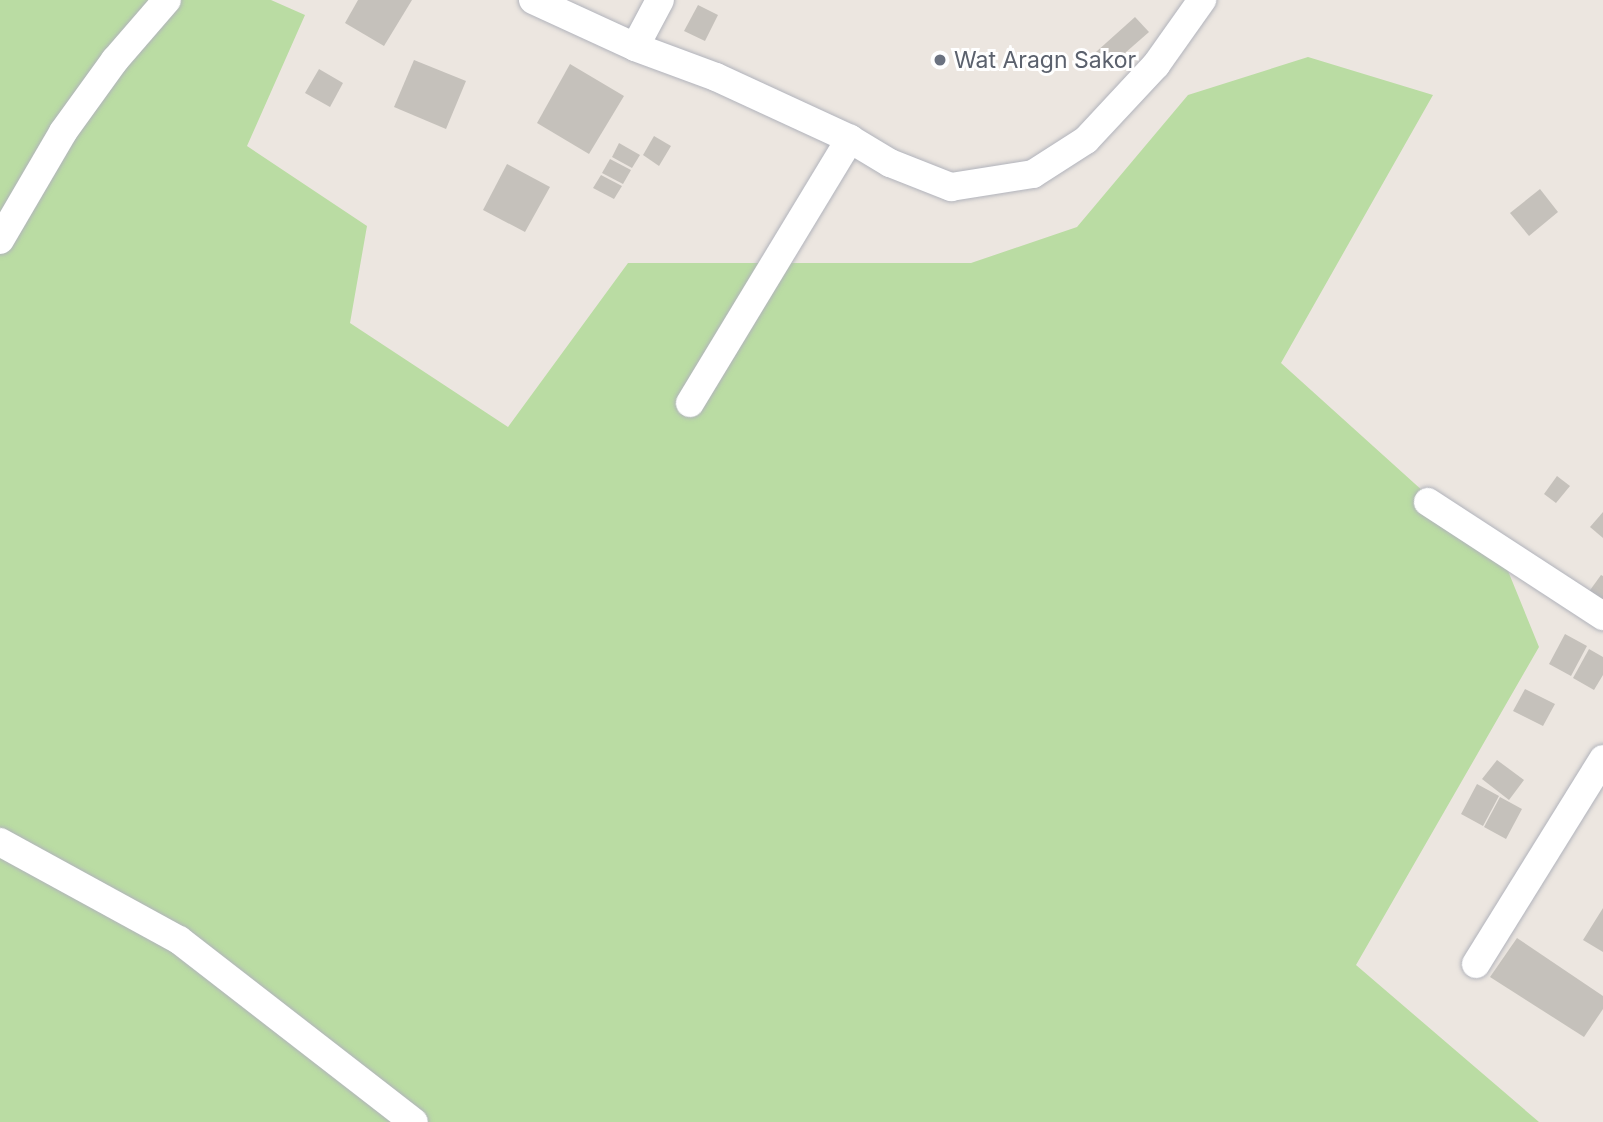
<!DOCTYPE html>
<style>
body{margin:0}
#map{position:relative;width:1603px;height:1122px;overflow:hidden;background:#ece6e0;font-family:Inter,sans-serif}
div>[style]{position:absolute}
.green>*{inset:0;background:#badca3}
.building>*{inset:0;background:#c5c1bb}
.roads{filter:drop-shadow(0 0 2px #b1b3bb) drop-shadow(0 0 2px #b1b3bb)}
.minor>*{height:28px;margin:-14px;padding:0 14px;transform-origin:14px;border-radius:14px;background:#fff}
.dots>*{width:19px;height:19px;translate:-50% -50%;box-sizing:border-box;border:4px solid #fff;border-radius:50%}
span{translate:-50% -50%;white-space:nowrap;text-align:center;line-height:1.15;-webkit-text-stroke:6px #fff;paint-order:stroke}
.worship-label{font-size:23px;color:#5b616d}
.left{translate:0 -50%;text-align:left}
</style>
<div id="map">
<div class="green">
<div style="clip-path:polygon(0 0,271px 0,305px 15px,247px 146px,367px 226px,350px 323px,508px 427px,628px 263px,971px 263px,1077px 227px,1188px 95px,1308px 57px,1433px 95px,1281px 363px,1506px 566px,1539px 647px,1356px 965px,1539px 1122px,0 1122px)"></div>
</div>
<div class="building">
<div style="clip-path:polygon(358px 0,412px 0,384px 46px,345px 23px)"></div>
<div style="clip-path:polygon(698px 5px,718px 15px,705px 41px,684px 31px)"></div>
<div style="clip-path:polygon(1135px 17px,1149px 32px,1109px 67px,1096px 52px)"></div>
<div style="clip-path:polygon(414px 60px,466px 81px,446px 129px,394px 107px)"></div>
<div style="clip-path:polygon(570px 64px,624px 96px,589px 154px,537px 123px)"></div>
<div style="clip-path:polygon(319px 69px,343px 83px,330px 107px,305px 93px)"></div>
<div style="clip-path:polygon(654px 136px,671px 146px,659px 166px,643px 155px)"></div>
<div style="clip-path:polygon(619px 143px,640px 155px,632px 168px,612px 157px)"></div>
<div style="clip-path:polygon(610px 159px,631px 170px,623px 184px,602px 173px)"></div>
<div style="clip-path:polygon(507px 164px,550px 187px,525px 232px,483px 210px)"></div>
<div style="clip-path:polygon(601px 175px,622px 186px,614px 199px,593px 188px)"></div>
<div style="clip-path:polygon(1540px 189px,1558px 212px,1529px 236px,1510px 213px)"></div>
<div style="clip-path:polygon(1557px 476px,1570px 486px,1556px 503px,1544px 494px)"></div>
<div style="clip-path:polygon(1603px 512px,1603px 538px,1590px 527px)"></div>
<div style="clip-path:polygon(1601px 575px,1603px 576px,1603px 605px,1588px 593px)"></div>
<div style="clip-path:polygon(1565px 634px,1587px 646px,1571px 676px,1549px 664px)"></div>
<div style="clip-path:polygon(1589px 649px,1603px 657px,1603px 675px,1594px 690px,1573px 678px)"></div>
<div style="clip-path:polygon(1525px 689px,1555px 704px,1543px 726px,1513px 711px)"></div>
<div style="clip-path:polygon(1497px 760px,1524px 780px,1509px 800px,1482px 779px)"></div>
<div style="clip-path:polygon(1477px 784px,1499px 796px,1483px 826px,1461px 814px)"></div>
<div style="clip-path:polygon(1500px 797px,1522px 809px,1506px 839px,1484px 827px)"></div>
<div style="clip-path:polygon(1603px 908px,1603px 952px,1583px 940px)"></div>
<div style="clip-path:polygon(1517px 938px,1603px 996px,1603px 1009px,1584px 1037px,1490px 977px)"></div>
</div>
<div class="roads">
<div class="minor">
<div style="left:533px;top:0;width:112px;rotate:24.7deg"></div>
<div style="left:635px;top:47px;width:86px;rotate:20.3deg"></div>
<div style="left:716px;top:77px;width:148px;rotate:24.8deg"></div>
<div style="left:850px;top:139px;width:47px;rotate:31deg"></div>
<div style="left:890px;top:163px;width:66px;rotate:21.5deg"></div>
<div style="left:951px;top:187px;width:83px;rotate:-9deg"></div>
<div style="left:1033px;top:174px;width:63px;rotate:-32.7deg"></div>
<div style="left:1086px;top:140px;width:103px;rotate:-47deg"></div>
<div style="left:1156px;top:65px;width:80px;rotate:-54.7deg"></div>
<div style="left:635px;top:47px;width:53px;rotate:-62deg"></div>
<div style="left:0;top:240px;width:125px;rotate:-59.7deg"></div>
<div style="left:63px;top:132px;width:89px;rotate:-54.2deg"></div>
<div style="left:115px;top:60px;width:79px;rotate:-49.1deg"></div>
<div style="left:690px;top:403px;width:309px;rotate:-58.8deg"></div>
<div style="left:1428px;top:502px;width:209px;rotate:33.1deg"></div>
<div style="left:0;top:842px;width:204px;rotate:28.7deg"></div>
<div style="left:179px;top:940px;width:297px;rotate:37.8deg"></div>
<div style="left:1476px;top:964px;width:241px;rotate:-58.2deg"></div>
</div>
</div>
<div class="dots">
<div style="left:940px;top:60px;background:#6b7280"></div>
</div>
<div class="worship-label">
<span class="left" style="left:954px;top:60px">Wat Aragn Sakor</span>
</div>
</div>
